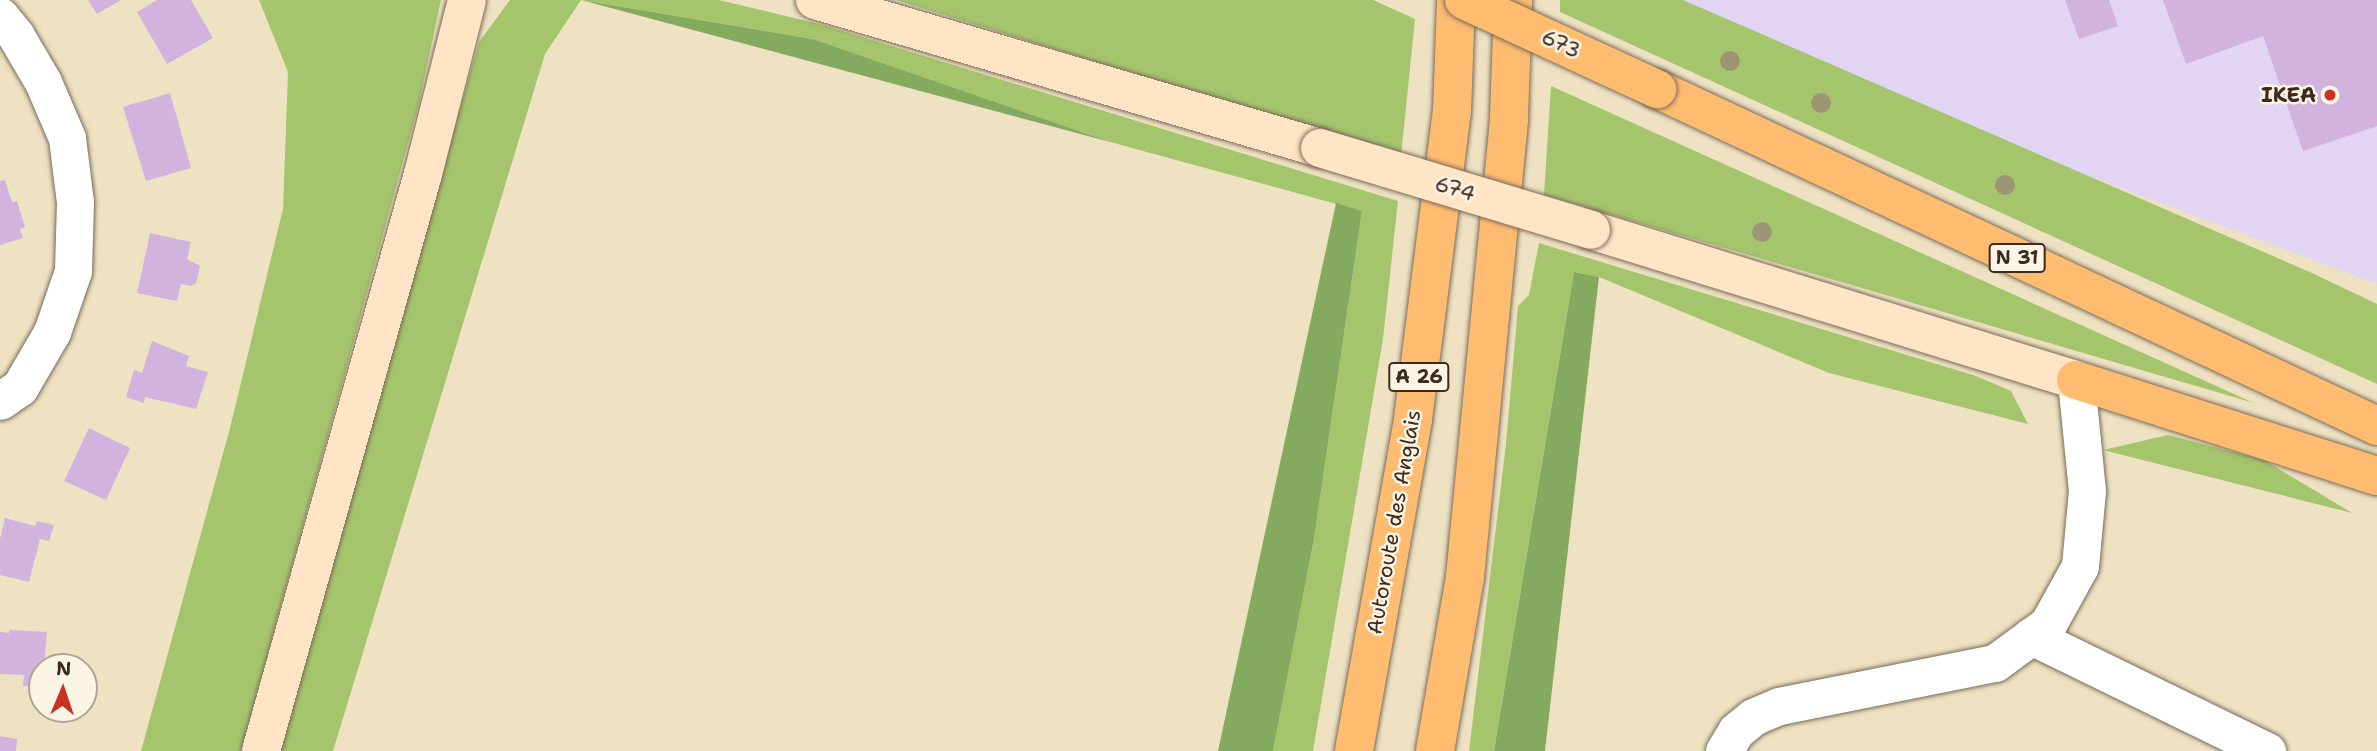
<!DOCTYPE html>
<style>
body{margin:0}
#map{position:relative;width:2377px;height:751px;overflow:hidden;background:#eee2c3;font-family:"Shantell Sans",sans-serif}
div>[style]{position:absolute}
.built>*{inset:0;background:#e2d4f3}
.green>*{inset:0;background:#a5c56d}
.forest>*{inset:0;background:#84aa60}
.building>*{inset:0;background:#d1b3de}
.roads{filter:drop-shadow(0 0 2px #7a6a58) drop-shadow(0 0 2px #7a6a58)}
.street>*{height:37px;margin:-18.5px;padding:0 18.5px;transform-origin:18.5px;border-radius:18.5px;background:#fff}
.secondary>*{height:38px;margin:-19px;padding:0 19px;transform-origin:19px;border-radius:19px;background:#ffe4c6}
.primary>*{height:38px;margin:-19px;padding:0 19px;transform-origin:19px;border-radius:19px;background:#febc70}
.highway>*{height:38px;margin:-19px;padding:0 19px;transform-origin:19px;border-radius:19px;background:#febc70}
.bridges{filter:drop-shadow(0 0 2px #7a6a58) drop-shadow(0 0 2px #7a6a58)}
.secondary-bridge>*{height:38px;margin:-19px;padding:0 19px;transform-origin:19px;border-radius:19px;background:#ffe4c6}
.primary-bridge>*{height:38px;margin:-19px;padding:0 19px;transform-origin:19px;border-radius:19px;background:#febc70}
.trees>*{width:20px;height:20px;margin:-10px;border-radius:50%;background:#9d9675}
.dots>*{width:19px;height:19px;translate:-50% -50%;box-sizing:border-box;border:4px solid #fcf5e5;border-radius:50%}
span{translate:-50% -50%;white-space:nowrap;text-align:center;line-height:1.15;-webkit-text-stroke:5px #fcf5e5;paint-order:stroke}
.shield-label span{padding:2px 5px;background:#fcf5e5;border:2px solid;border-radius:5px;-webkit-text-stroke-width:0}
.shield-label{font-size:19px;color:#3b2a1e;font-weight:700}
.street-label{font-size:21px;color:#3b2a1e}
.poi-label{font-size:21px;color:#3b2a1e;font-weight:700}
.right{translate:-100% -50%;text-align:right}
.north{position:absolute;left:28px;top:653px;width:70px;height:70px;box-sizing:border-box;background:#fcf5e5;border:2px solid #afa495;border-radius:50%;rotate:2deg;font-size:19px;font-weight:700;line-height:28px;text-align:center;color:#3b2a1e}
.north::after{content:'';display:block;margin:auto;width:24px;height:32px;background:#c8321e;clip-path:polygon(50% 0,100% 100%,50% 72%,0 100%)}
</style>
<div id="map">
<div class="built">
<div style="clip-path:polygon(1629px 0,2377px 0,2377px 284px,1630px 4px)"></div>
</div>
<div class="green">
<div style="clip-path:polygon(259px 0,441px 0,419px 103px,241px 751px,141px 751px,230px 428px,283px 209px,288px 72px)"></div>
<div style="clip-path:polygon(510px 0,719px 0,823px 25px,1398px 201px,1383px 339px,1313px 751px,1273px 751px,1314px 539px,1362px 211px,1114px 143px,813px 39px,581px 0,545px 54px,333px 751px,277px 751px,479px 42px)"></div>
<div style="clip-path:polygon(896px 0,1373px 0,1415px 19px,1401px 156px)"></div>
<div style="clip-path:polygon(1560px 0,1683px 0,2312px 273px,2377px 304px,2377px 384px,1560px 12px)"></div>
<div style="clip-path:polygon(1551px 86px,2254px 403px,1544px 195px)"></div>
<div style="clip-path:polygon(1539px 243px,1976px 376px,2011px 391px,2028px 424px,1829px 373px,1599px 277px,1574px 272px,1494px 751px,1469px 751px,1506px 444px,1518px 306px,1529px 295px)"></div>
<div style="clip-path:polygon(2168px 435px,2264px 460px,2352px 513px,2103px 450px)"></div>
</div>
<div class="forest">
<div style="clip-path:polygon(581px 0,813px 39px,1114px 143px)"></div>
<div style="clip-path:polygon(1336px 203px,1362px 211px,1314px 539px,1273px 751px,1218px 751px)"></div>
<div style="clip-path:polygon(1574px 272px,1599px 277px,1545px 751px,1494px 751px)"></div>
</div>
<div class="building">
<div style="clip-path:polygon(88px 0,121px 0,97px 14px)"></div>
<div style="clip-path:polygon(157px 0,191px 0,213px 38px,167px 64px,137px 12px)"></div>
<div style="clip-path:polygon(2065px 0,2109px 0,2118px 26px,2079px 39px)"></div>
<div style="clip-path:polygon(2163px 0,2377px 0,2377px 126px,2303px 151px,2263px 36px,2186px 64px)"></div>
<div style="clip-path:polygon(170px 93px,191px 168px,146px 181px,123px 107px)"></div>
<div style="clip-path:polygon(5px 180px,12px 202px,17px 201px,25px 227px,20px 229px,23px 238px,0 245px,0 181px)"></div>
<div style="clip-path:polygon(150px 233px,191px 242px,187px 259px,200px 266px,196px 283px,191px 286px,181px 284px,177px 301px,137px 293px)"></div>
<div style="clip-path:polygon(152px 341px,189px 356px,186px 366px,208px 372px,196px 409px,145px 397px,144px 403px,126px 397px,134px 370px,142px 373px)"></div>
<div style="clip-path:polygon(89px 428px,130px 448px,106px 500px,64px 481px)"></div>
<div style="clip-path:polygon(5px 518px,35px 526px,37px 521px,54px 525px,49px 541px,40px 539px,29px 582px,0 575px,0 539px)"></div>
<div style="clip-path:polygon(10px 630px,47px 632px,42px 687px,23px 686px,24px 675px,0 674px,0 632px,9px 633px)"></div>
<div style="clip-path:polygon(0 736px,17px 739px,16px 751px,0 751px)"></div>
</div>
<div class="roads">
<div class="street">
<div style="left:0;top:16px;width:26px;rotate:51deg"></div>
<div style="left:16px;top:36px;width:53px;rotate:59.6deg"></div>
<div style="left:43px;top:82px;width:61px;rotate:66.8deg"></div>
<div style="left:67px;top:138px;width:64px;rotate:82.9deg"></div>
<div style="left:75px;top:202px;width:69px;rotate:91.7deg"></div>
<div style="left:73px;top:271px;width:65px;rotate:109deg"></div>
<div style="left:52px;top:332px;width:64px;rotate:120.2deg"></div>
<div style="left:20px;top:387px;width:24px;rotate:145deg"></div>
<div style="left:2031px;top:636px;width:263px;rotate:26deg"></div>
<div style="left:1724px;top:751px;width:23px;rotate:-59deg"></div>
<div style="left:1736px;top:731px;width:22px;rotate:-39deg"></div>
<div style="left:1753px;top:717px;width:28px;rotate:-23deg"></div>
<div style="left:1779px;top:706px;width:220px;rotate:-11.3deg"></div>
<div style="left:1995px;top:663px;width:66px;rotate:-36.3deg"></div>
<div style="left:2048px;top:624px;width:66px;rotate:-61.1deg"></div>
<div style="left:2080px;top:566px;width:75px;rotate:-84.7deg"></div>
<div style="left:2087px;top:491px;width:112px;rotate:-95.7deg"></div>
</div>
<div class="secondary">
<div style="left:815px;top:0;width:526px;rotate:16.33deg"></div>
<div style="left:1591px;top:230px;width:508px;rotate:17.19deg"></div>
<div style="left:261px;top:751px;width:599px;rotate:-74.32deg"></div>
<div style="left:423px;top:174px;width:179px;rotate:-75.8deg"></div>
</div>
<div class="primary">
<div style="left:1657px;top:89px;width:795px;rotate:25.08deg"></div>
<div style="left:2076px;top:380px;width:316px;rotate:17.7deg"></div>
</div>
<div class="highway">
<div style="left:1354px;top:751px;width:337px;rotate:-79.9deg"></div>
<div style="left:1413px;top:419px;width:310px;rotate:-82.8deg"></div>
<div style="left:1452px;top:111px;width:111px;rotate:-87.9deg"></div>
<div style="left:1435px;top:751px;width:177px;rotate:-80.2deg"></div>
<div style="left:1465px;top:577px;width:462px;rotate:-84.5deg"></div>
<div style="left:1509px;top:117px;width:117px;rotate:-88deg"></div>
</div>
</div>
<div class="bridges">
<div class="secondary-bridge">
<div style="left:1320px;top:148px;width:283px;rotate:16.8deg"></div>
</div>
<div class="primary-bridge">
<div style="left:1464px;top:0;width:213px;rotate:24.8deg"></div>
</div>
</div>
<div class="trees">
<div style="left:1730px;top:61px"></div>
<div style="left:1821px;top:103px"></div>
<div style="left:2005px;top:185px"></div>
<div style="left:1762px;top:232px"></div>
</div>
<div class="dots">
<div style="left:2330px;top:95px;background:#c8321e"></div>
</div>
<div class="shield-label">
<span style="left:2017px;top:258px">N 31</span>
<span style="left:1419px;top:377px">A 26</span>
</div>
<div class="street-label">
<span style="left:1561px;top:44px;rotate:25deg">673</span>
<span style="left:1455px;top:189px;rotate:17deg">674</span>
<span style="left:1394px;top:522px;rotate:-80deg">Autoroute des Anglais</span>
</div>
<div class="poi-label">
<span class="right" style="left:2316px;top:95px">IKEA</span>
</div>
<div class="north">N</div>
</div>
